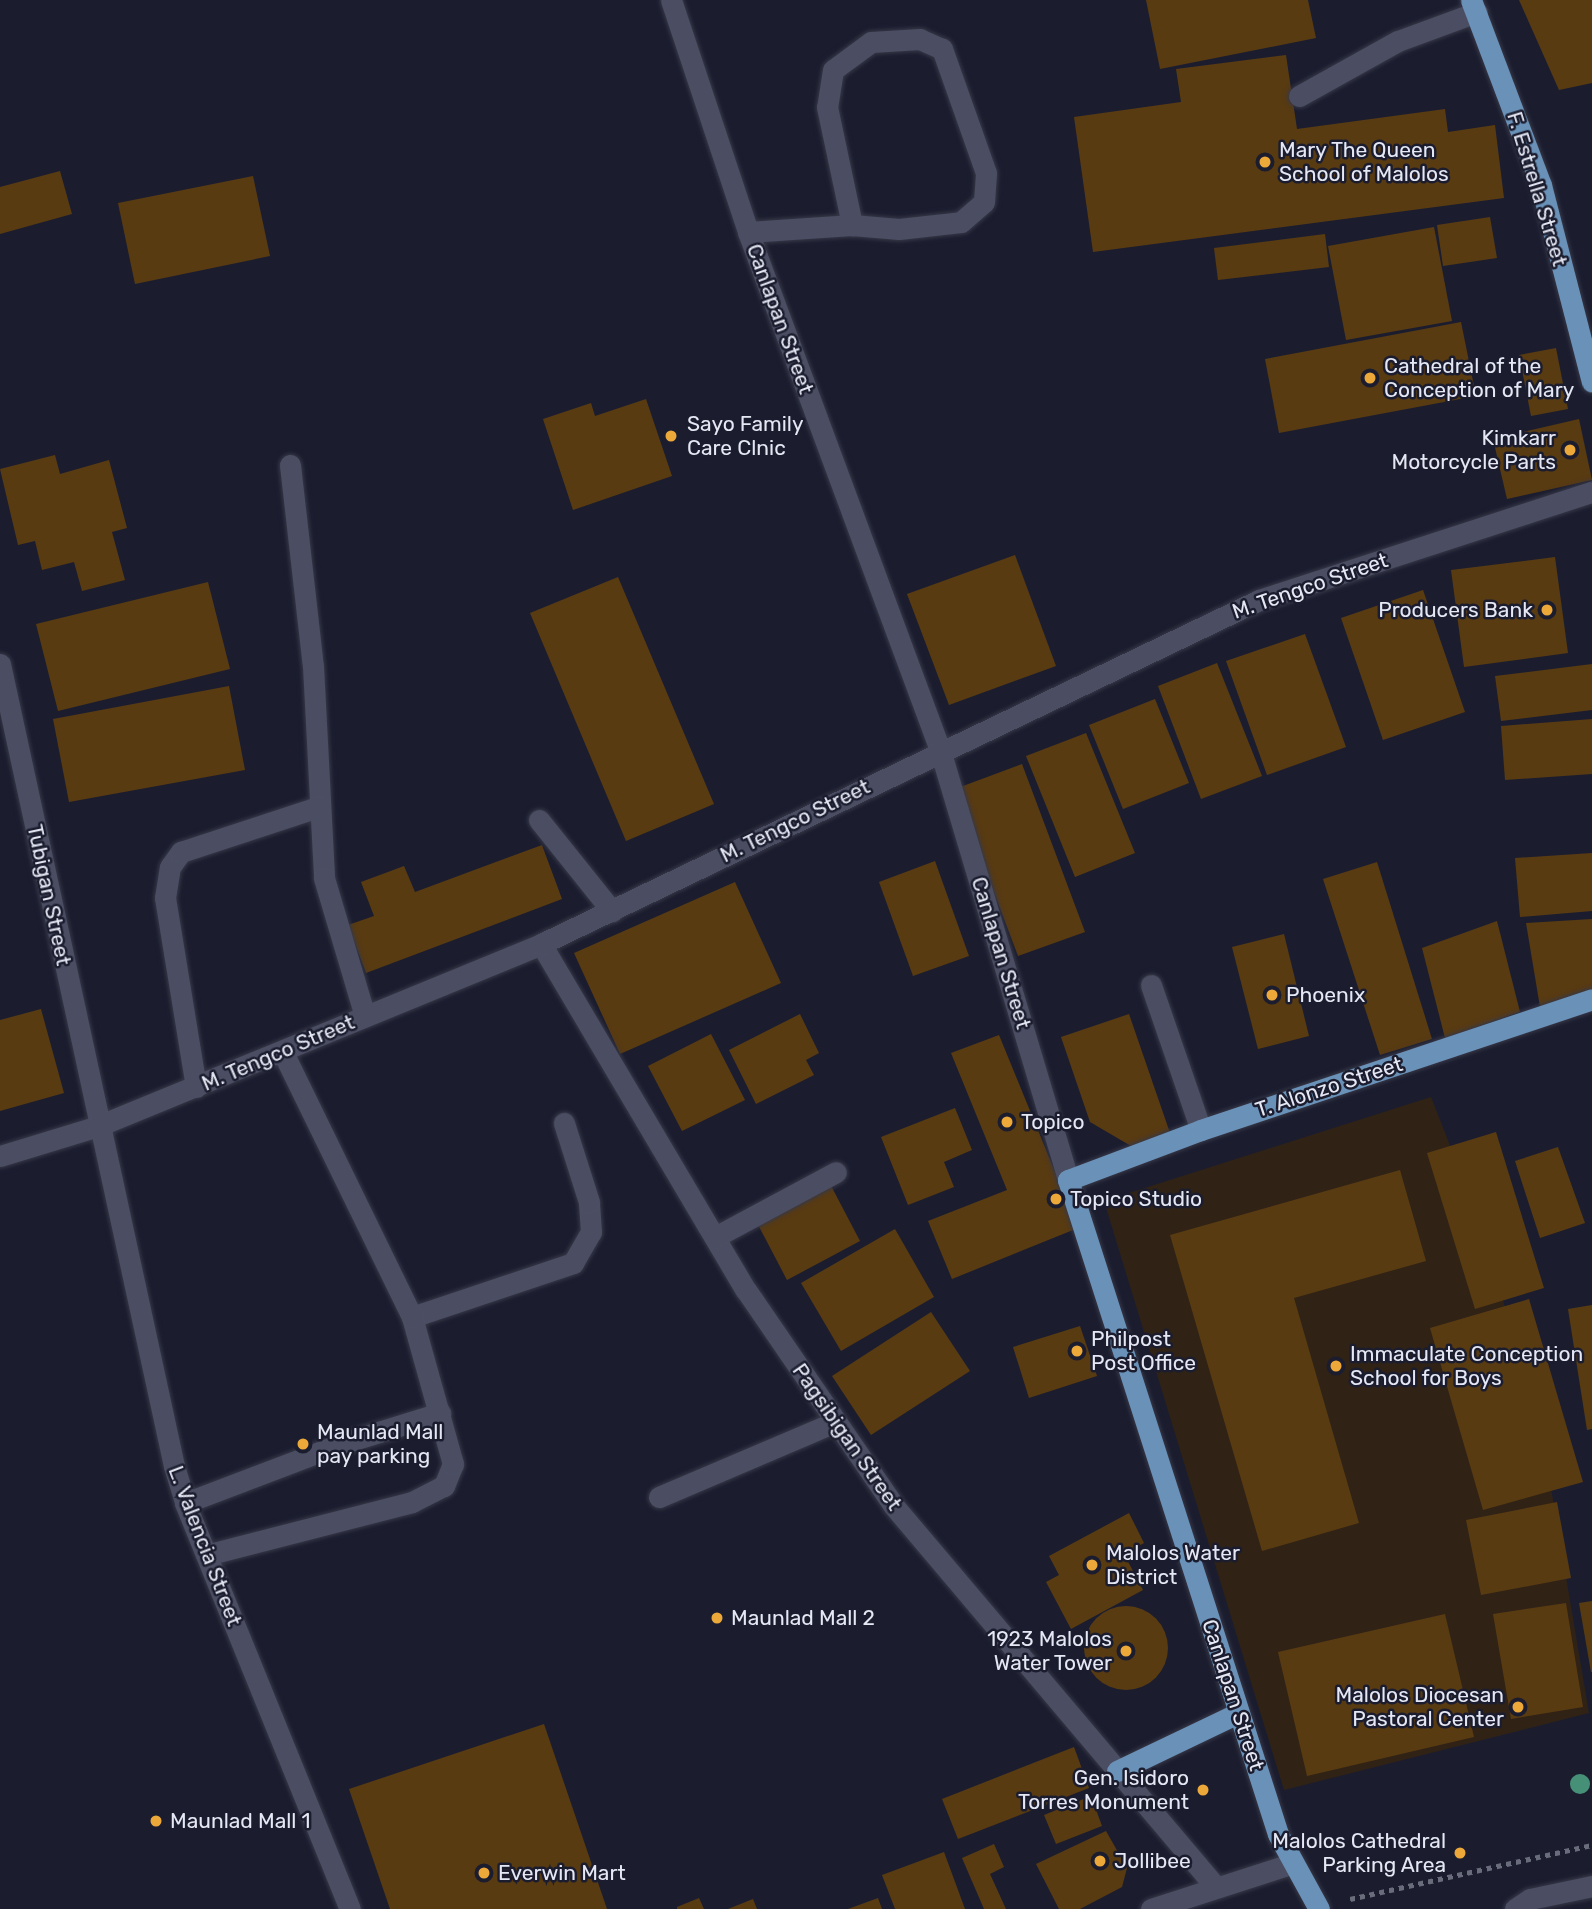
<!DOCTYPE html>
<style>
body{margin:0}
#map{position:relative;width:1592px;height:1909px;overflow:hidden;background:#1b1d2f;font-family:Rubik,sans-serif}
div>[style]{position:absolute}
.education>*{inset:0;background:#302316}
.building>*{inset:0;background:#593b12}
.round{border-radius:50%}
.path>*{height:4.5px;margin-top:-2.25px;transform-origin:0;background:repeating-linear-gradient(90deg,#696c7b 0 5px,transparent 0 10px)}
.roads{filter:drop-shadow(0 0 2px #373847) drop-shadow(0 0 2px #373847)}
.minor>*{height:21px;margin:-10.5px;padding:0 10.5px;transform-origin:10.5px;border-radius:10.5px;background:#4b4e63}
.major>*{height:21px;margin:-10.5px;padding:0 10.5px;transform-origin:10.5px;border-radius:10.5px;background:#6a92b9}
.trees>*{width:20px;height:20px;margin:-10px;border-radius:50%;background:#479078}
.dots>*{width:19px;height:19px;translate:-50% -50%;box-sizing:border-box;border:4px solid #1b1d2f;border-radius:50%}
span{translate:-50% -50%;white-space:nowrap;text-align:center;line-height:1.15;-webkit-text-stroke:5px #1b1d2f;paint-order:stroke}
.poi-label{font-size:21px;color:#e5e8f4}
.left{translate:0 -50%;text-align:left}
.right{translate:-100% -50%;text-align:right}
.street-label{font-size:21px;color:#e5e8f4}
</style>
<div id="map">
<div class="education">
<div style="clip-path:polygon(1431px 1097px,1489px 1245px,1551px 1488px,1589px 1713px,1284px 1790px,1104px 1201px)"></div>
</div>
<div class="building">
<div style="clip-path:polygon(1146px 0,1308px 0,1316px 38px,1160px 69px)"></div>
<div style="clip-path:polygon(1519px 0,1592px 0,1592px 83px,1559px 90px)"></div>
<div style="clip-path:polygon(1286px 55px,1297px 129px,1445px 109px,1448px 132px,1495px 125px,1504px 198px,1093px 252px,1074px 117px,1181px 102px,1176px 69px)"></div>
<div style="clip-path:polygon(60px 171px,72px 214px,0 234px,0 187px)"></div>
<div style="clip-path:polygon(253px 176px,270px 256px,135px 284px,118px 203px)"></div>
<div style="clip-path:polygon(1490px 217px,1497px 258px,1443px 266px,1437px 225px)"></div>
<div style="clip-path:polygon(1434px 227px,1452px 321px,1346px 340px,1328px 246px)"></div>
<div style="clip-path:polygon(1325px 234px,1329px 267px,1218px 280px,1214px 248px)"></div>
<div style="clip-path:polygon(1461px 322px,1476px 396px,1279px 433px,1265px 359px)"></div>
<div style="clip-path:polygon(1556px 348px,1568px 409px,1531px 416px,1519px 355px)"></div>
<div style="clip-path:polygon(646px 399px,672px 476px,573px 510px,543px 419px,591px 403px,595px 416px)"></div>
<div style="clip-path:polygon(1579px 419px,1592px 480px,1507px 499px,1493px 439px)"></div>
<div style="clip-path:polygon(55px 455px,60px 474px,109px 460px,127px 528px,112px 532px,125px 580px,82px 591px,74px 562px,42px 570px,35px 541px,18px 545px,0 469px)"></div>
<div style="clip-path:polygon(1015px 555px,1056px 666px,949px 705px,907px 594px)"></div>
<div style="clip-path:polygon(1555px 557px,1568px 653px,1464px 667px,1451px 570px)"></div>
<div style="clip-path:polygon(618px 577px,714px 804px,626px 841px,530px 613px)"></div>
<div style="clip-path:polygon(208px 582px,230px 669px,58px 711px,36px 624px)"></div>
<div style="clip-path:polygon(1423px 590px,1465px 712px,1383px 740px,1341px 618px)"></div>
<div style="clip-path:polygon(1305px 634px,1346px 747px,1267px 775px,1226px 661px)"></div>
<div style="clip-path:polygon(1217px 663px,1262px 776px,1201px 799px,1158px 686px)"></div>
<div style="clip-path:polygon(1592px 664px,1592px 710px,1501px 721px,1495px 676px)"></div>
<div style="clip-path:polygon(229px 686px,245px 770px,69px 802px,53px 719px)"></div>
<div style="clip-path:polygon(1155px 699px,1189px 783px,1123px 809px,1089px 725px)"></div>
<div style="clip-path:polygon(1592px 719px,1592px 774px,1505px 780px,1501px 726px)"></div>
<div style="clip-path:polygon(1086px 733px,1135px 853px,1075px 877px,1026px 756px)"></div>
<div style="clip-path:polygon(1022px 764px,1085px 932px,1018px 956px,955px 789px)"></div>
<div style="clip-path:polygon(542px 845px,562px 899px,366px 973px,348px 925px,374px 916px,361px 882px,404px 866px,415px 892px)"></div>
<div style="clip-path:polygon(1592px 853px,1592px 911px,1520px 917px,1515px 858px)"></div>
<div style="clip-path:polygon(935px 861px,969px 956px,913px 976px,879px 882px)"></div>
<div style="clip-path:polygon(1377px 862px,1432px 1039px,1380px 1055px,1323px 879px)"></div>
<div style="clip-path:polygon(735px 882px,781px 983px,620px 1054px,574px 953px)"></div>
<div style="clip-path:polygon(1592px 919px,1592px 990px,1540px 1007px,1526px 923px)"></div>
<div style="clip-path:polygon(1497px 921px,1520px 1012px,1445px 1038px,1422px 948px)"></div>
<div style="clip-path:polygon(1284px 934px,1309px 1036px,1258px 1049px,1232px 947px)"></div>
<div style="clip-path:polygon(41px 1009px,64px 1093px,0 1111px,0 1020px)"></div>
<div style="clip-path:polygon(800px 1014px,819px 1053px,806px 1060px,814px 1075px,756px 1104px,729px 1050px)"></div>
<div style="clip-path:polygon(1129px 1014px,1170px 1133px,1131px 1146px,1090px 1122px,1061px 1037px)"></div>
<div style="clip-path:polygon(711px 1034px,745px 1100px,682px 1131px,648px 1066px)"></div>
<div style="clip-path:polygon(999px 1035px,1078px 1228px,952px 1279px,928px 1221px,1007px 1190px,951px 1053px)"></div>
<div style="clip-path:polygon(955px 1108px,972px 1150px,944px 1162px,954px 1187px,908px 1205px,881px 1137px)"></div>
<div style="clip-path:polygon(1496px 1132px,1544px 1288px,1475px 1309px,1427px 1153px)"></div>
<div style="clip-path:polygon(1558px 1147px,1585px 1223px,1540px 1238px,1515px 1161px)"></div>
<div style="clip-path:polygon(1400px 1170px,1426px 1261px,1294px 1298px,1359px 1523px,1262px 1551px,1170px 1235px)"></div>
<div style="clip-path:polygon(828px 1180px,860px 1241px,787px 1280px,755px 1219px)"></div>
<div style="clip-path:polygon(895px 1229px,934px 1297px,841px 1351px,801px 1283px)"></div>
<div style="clip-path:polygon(1529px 1299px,1583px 1482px,1483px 1510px,1430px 1328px)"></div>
<div style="clip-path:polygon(1592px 1305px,1592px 1429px,1587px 1430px,1568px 1309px)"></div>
<div style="clip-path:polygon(931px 1312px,970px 1371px,871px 1435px,832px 1376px)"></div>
<div style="clip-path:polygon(1080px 1326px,1097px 1376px,1029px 1398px,1013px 1347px)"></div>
<div style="clip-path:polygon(1557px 1502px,1571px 1578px,1481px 1595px,1466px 1520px)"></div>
<div style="clip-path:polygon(1129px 1513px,1144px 1543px,1124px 1554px,1143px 1590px,1071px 1629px,1046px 1582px,1059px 1575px,1049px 1556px)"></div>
<div style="clip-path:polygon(1592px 1601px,1592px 1672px,1591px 1672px,1579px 1603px)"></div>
<div style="clip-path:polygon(1566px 1603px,1583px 1707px,1511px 1719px,1493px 1614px)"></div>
<div class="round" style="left:1084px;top:1606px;width:84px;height:84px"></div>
<div style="clip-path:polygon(1445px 1614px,1474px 1737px,1307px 1776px,1278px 1652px)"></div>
<div style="clip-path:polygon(544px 1724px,607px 1909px,390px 1909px,349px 1789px)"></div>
<div style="clip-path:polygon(1074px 1747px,1089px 1788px,958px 1839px,942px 1799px)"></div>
<div style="clip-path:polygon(1091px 1796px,1102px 1826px,1056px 1844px,1044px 1815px)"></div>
<div style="clip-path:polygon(1106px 1831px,1127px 1868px,1122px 1887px,1080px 1909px,1059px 1909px,1036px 1864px)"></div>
<div style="clip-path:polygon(994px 1844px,1004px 1867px,990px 1874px,1006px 1909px,984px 1909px,962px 1858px)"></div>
<div style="clip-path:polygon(944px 1852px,965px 1909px,895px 1909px,882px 1875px)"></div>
<div style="clip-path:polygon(699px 1898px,704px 1909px,677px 1909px,677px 1907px)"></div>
<div style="clip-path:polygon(878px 1898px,882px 1909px,848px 1909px)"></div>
<div style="clip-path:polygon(753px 1899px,757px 1909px,728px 1909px)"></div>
</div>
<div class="path">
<div style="left:1350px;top:1899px;width:248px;rotate:-12.6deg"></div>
</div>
<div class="roads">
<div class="minor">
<div style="left:671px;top:0;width:244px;rotate:71.6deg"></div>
<div style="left:748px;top:232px;width:552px;rotate:69.66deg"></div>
<div style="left:940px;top:750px;width:449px;rotate:73.4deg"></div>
<div style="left:1299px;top:96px;width:113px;rotate:-29.1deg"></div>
<div style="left:1398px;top:41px;width:84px;rotate:-20.2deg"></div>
<div style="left:748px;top:232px;width:104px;rotate:-3.9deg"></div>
<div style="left:852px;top:225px;width:47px;rotate:4.9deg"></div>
<div style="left:899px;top:229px;width:62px;rotate:-6.4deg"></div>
<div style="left:961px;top:222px;width:30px;rotate:-41deg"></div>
<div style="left:984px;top:202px;width:29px;rotate:-86deg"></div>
<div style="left:986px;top:173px;width:132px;rotate:-109.5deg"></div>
<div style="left:942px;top:49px;width:24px;rotate:-156deg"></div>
<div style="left:920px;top:39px;width:49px;rotate:176.5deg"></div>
<div style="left:871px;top:42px;width:47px;rotate:143.6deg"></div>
<div style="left:833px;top:70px;width:37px;rotate:99deg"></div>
<div style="left:827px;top:107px;width:121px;rotate:78deg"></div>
<div style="left:290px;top:465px;width:202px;rotate:83.5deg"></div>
<div style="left:313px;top:666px;width:212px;rotate:87deg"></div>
<div style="left:324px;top:878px;width:144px;rotate:73.5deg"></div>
<div style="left:0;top:664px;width:821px;rotate:77.76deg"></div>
<div style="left:174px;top:1466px;width:39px;rotate:73deg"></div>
<div style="left:185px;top:1503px;width:438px;rotate:67.9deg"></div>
<div style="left:539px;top:820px;width:117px;rotate:51.3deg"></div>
<div style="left:541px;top:944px;width:402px;rotate:59.4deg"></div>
<div style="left:746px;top:1290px;width:260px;rotate:55.6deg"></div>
<div style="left:893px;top:1505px;width:499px;rotate:49.8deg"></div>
<div style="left:1151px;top:985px;width:153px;rotate:71deg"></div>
<div style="left:196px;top:1087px;width:192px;rotate:-99.3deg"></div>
<div style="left:165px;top:898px;width:31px;rotate:-81deg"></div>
<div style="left:170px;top:867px;width:19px;rotate:-54deg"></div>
<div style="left:181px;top:852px;width:144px;rotate:-18.2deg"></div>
<div style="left:0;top:1156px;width:102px;rotate:-17deg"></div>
<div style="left:98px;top:1126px;width:479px;rotate:-22.3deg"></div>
<div style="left:541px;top:944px;width:796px;rotate:-25.6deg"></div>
<div style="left:1259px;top:600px;width:350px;rotate:-18deg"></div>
<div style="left:715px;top:1237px;width:137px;rotate:-28.2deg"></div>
<div style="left:412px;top:1317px;width:170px;rotate:-18.5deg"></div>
<div style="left:573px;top:1263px;width:36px;rotate:-60deg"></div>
<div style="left:591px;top:1232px;width:30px;rotate:-94deg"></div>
<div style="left:589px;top:1202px;width:83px;rotate:-107.6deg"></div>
<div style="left:659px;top:1497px;width:191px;rotate:-23.1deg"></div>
<div style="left:185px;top:1503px;width:166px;rotate:-20.8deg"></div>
<div style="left:340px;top:1444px;width:105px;rotate:-17.2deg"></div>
<div style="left:206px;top:1555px;width:213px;rotate:-14.4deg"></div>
<div style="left:412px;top:1502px;width:36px;rotate:-27deg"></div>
<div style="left:444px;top:1486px;width:24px;rotate:-68deg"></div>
<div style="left:453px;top:1464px;width:153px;rotate:-105.6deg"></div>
<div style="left:412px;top:1317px;width:294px;rotate:-116deg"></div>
<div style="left:1151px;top:1909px;width:149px;rotate:-17.9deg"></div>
<div style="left:1515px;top:1909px;width:18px;rotate:-34deg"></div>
<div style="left:1530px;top:1899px;width:63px;rotate:-11.8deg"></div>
</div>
<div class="major">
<div style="left:1471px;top:0;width:198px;rotate:69.3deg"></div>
<div style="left:1541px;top:185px;width:203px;rotate:75.5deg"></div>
<div style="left:1117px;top:1771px;width:134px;rotate:-25.6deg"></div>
<div style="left:1319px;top:1909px;width:85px;rotate:-118.7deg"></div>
<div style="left:1278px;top:1834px;width:687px;rotate:-107.8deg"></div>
<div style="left:1068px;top:1180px;width:142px;rotate:-20.6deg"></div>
<div style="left:1201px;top:1130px;width:412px;rotate:-18.5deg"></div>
</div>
</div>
<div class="trees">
<div style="left:1580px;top:1784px"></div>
</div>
<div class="dots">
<div style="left:1265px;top:162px;background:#eca93a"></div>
<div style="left:1370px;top:378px;background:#eca93a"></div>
<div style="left:671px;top:436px;background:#eca93a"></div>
<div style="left:1570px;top:450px;background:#eca93a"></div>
<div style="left:1547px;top:610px;background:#eca93a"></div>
<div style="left:1272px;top:995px;background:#eca93a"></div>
<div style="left:1007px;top:1122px;background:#eca93a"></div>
<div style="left:1056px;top:1199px;background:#eca93a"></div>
<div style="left:1077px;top:1351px;background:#eca93a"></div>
<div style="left:1336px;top:1366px;background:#eca93a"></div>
<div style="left:303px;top:1444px;background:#eca93a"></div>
<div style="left:1092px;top:1565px;background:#eca93a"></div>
<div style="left:717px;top:1618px;background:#eca93a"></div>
<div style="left:1126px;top:1651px;background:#eca93a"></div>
<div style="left:1518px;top:1707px;background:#eca93a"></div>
<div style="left:1203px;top:1790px;background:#eca93a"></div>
<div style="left:156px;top:1821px;background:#eca93a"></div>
<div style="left:1460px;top:1853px;background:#eca93a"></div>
<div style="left:1100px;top:1861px;background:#eca93a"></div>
<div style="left:484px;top:1873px;background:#eca93a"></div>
</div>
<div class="poi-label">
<span class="left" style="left:1279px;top:162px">Mary The Queen<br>School of Malolos</span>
<span class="left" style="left:1384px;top:378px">Cathedral of the<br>Conception of Mary</span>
<span class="left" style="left:687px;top:436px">Sayo Family<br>Care Clnic</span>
<span class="right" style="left:1556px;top:450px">Kimkarr<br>Motorcycle Parts</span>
<span class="right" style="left:1533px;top:610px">Producers Bank</span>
<span class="left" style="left:1286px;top:995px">Phoenix</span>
<span class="left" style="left:1021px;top:1122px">Topico</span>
<span class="left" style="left:1070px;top:1199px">Topico Studio</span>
<span class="left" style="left:1091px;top:1351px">Philpost<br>Post Office</span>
<span class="left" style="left:1350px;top:1366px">Immaculate Conception<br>School for Boys</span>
<span class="left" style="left:317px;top:1444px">Maunlad Mall<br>pay parking</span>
<span class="left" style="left:1106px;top:1565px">Malolos Water<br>District</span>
<span class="left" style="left:731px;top:1618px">Maunlad Mall 2</span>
<span class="right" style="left:1112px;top:1651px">1923 Malolos<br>Water Tower</span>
<span class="right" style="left:1504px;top:1707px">Malolos Diocesan<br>Pastoral Center</span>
<span class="right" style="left:1189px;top:1790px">Gen. Isidoro<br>Torres Monument</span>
<span class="left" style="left:170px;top:1821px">Maunlad Mall 1</span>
<span class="right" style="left:1446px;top:1853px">Malolos Cathedral<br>Parking Area</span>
<span class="left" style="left:1114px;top:1861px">Jollibee</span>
<span class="left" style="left:498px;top:1873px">Everwin Mart</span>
</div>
<div class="street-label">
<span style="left:1537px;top:189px;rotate:73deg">F. Estrella Street</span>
<span style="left:780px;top:319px;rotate:70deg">Canlapan Street</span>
<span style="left:1310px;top:586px;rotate:-19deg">M. Tengco Street</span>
<span style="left:795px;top:821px;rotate:-26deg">M. Tengco Street</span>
<span style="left:49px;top:895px;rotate:78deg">Tubigan Street</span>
<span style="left:1001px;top:953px;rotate:73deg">Canlapan Street</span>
<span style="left:278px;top:1053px;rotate:-23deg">M. Tengco Street</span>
<span style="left:1329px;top:1087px;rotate:-18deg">T. Alonzo Street</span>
<span style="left:847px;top:1437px;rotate:55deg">Pagsibigan Street</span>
<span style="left:205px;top:1546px;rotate:69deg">L. Valencia Street</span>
<span style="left:1233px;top:1695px;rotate:72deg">Canlapan Street</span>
</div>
</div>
